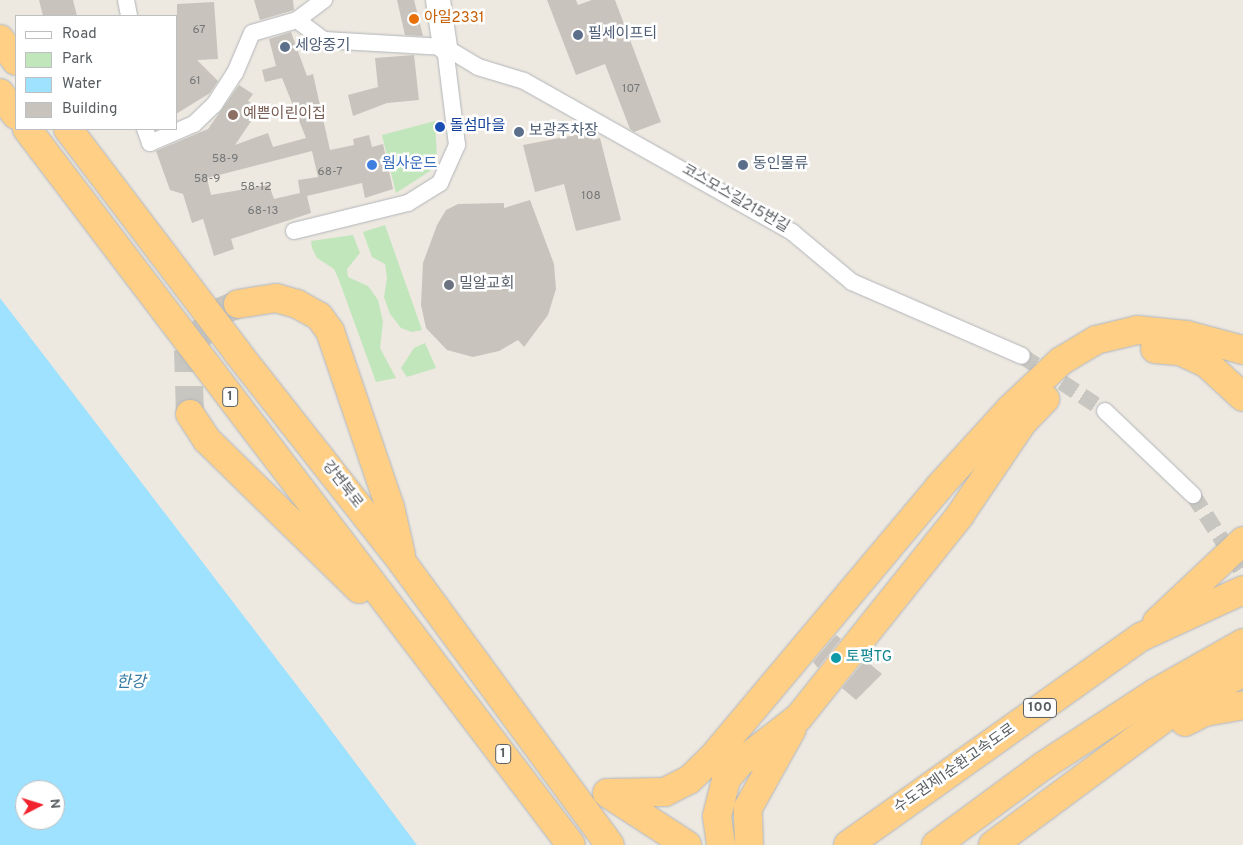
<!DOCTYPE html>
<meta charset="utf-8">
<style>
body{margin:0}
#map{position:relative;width:1243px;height:845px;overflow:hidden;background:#ede8e0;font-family:Overpass,"Noto Sans KR",sans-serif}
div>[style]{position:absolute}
.green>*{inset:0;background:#c1e6bb}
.water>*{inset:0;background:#9ee2ff}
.building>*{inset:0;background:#c8c3bd}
.street-tunnel>*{height:16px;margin-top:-8px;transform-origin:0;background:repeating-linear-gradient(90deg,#c8c6c0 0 16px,transparent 0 24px)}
.highway-tunnel>*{height:28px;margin-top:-14px;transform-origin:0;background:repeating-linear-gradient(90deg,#c8c6c0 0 28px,transparent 0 42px)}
.roads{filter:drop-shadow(0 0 1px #b1b5b9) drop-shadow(0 0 1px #b1b5b9)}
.street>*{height:16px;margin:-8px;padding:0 8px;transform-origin:8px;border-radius:8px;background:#fff}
.secondary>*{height:24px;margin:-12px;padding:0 12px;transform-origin:12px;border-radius:12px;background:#fff}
.highway>*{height:28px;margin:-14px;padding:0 14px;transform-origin:14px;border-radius:14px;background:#ffcf85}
.dots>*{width:14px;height:14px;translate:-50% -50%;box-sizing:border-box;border:2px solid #fff;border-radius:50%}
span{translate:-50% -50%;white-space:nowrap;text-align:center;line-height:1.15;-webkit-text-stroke:5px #fff;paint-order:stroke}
.number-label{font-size:12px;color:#757779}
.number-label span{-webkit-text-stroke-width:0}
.shield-label span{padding:1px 4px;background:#fff;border:1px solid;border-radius:4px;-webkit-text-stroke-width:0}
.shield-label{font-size:14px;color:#595e62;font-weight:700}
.food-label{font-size:15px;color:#c56008}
.left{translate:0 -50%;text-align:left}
.service-label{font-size:15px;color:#4e5e75}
.education-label{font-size:15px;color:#785e54}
.transit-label{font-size:15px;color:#164399}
.shop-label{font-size:15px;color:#366cbe}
.street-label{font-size:15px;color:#595e62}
.worship-label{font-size:15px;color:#5b616d}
.culture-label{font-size:15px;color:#0d838f}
.water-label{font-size:16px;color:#3379a3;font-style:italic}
.legend{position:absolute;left:15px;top:15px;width:162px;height:115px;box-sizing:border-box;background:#fff;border:1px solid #bdbfc0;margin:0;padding:6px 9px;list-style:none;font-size:15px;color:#595e62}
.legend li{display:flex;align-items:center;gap:10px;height:25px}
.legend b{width:25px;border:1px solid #bdbfc0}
.north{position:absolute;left:15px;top:780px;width:50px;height:50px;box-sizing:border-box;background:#fff;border:1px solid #bdbfc0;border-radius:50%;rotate:85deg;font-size:14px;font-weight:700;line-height:20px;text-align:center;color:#595e62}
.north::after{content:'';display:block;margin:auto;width:18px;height:22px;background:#f0232f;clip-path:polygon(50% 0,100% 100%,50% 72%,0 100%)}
</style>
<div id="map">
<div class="green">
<div style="clip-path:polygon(435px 121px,437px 160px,430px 171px,396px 193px,382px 135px)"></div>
<div style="clip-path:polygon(385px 225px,422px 330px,412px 332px,401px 328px,390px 314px,384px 297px,387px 278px,385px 264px,372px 257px,363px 232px)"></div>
<div style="clip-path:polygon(353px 235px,360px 253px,347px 269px,348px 277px,368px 286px,378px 300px,383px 322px,380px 348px,396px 378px,376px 382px,339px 280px,334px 269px,317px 258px,312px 248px,311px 241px)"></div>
<div style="clip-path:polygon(425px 343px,436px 368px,407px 377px,401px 368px,414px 348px)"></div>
</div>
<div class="water">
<div style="clip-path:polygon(evenodd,0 298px,315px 709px,417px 845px,0 845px,0 298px,25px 790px,55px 790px,55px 820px,25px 820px,25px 790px)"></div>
</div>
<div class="building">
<div style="clip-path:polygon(39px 0,73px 0,77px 16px,43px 16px)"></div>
<div style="clip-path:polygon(254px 0,293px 0,294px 10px,260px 20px)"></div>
<div style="clip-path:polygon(397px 0,414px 0,423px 36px,405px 35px)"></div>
<div style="clip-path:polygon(547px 0,576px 0,578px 5px,592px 0,615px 0,661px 122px,634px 132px,630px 129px,605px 64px,576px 75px)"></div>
<div style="clip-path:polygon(214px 2px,218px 59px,197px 60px,218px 81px,210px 93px,176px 114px,177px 4px)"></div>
<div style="clip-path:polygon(evenodd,291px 32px,307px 76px,313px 74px,330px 150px,354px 145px,353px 139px,369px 135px,372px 147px,383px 144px,393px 189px,365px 198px,362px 183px,307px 196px,311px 213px,231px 239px,234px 249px,214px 256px,203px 219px,192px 223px,183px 194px,170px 190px,156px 151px,208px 129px,239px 85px,253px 94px,248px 101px,260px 108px,235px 145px,268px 133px,273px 147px,306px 138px,282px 78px,265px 82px,262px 70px,276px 66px,269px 39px,291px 32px,312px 151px,318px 177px,298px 180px,300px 193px,274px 199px,269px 185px,211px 195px,207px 178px,312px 151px)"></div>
<div style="clip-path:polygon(414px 55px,419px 100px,387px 103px,353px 116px,348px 95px,378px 87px,375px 58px)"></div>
<div style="clip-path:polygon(591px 132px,593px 140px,600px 138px,621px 220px,576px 231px,564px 184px,535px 192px,523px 145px)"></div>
<div style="clip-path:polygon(530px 200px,554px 264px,556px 289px,548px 315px,524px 347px,518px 340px,499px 351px,473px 357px,447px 350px,426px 328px,421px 305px,423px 263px,437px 225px,446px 210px,458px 204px,504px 203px,504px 208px)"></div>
<div style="clip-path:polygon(836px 635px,841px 639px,818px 668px,813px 662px)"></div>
<div style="clip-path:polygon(865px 660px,882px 674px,856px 700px,842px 688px)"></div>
</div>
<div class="street-tunnel">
<div style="left:1022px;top:356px;width:100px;rotate:33.5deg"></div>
<div style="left:1193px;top:495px;width:93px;rotate:57.3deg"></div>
</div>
<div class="highway-tunnel">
<div style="left:190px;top:414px;width:64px;rotate:-91.8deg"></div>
<div style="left:188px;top:350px;width:47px;rotate:-51.9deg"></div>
<div style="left:217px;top:313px;width:23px;rotate:-23deg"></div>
</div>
<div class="roads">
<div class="street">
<div style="left:126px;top:0;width:16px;rotate:79deg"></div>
<div style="left:297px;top:20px;width:34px;rotate:37deg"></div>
<div style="left:324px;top:40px;width:121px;rotate:3.3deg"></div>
<div style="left:445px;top:47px;width:39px;rotate:31deg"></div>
<div style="left:478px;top:67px;width:48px;rotate:16.9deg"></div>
<div style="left:524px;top:81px;width:308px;rotate:29.4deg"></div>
<div style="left:792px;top:232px;width:78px;rotate:39.8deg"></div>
<div style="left:852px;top:282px;width:185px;rotate:23.5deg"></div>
<div style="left:145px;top:129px;width:15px;rotate:70deg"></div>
<div style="left:150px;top:143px;width:48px;rotate:-23.4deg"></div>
<div style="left:194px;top:124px;width:28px;rotate:-44deg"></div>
<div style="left:214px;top:105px;width:38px;rotate:-57deg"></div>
<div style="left:235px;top:73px;width:43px;rotate:-67deg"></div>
<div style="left:252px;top:33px;width:47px;rotate:-16.1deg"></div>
<div style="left:297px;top:20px;width:34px;rotate:-37deg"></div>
<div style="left:294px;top:231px;width:117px;rotate:-13.8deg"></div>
<div style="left:408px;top:203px;width:38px;rotate:-32deg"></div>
<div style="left:440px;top:183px;width:42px;rotate:-65.9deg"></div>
<div style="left:457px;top:145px;width:99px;rotate:-97deg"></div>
<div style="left:1105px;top:411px;width:122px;rotate:43.7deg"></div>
</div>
<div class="secondary">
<div style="left:438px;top:0;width:48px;rotate:81.5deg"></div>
</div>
<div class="highway">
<div style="left:0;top:39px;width:27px;rotate:54deg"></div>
<div style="left:0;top:93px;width:27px;rotate:54deg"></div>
<div style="left:27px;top:129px;width:899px;rotate:52.77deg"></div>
<div style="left:68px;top:129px;width:280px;rotate:52.8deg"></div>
<div style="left:237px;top:352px;width:267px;rotate:51.8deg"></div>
<div style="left:402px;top:562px;width:351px;rotate:53.7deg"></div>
<div style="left:238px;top:304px;width:38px;rotate:-9deg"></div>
<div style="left:276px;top:298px;width:22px;rotate:16deg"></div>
<div style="left:297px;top:304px;width:25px;rotate:29deg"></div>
<div style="left:319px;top:316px;width:19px;rotate:54deg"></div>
<div style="left:330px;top:331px;width:186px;rotate:71.2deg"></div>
<div style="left:390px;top:507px;width:49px;rotate:77.1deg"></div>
<div style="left:1155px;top:349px;width:25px;rotate:5deg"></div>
<div style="left:1180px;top:351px;width:29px;rotate:25deg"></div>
<div style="left:1206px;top:363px;width:50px;rotate:42.6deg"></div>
<div style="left:190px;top:414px;width:31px;rotate:57deg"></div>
<div style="left:207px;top:440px;width:213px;rotate:44.4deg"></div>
<div style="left:1157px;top:622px;width:118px;rotate:-43.3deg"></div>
<div style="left:1185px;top:722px;width:22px;rotate:-27deg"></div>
<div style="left:1205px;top:712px;width:39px;rotate:-10deg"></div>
<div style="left:607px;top:793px;width:58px;rotate:-1deg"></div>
<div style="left:665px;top:792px;width:27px;rotate:-27deg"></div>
<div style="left:689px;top:780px;width:32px;rotate:-44deg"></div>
<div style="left:712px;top:758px;width:354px;rotate:-50deg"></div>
<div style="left:939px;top:487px;width:105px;rotate:-47.7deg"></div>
<div style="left:1010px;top:409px;width:70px;rotate:-43.3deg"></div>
<div style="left:1061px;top:361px;width:41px;rotate:-31deg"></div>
<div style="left:1096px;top:340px;width:42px;rotate:-13.7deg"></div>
<div style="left:1137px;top:330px;width:50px;rotate:5.7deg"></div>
<div style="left:1187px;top:335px;width:58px;rotate:15deg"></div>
<div style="left:610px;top:795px;width:92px;rotate:33deg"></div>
<div style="left:721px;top:845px;width:29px;rotate:-98deg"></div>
<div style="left:717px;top:816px;width:38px;rotate:-76deg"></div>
<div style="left:726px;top:779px;width:23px;rotate:-49deg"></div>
<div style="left:741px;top:762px;width:73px;rotate:-37.8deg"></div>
<div style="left:799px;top:717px;width:258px;rotate:-51.4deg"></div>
<div style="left:960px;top:515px;width:112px;rotate:-55.9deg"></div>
<div style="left:1023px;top:422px;width:32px;rotate:-46deg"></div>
<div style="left:749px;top:845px;width:37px;rotate:-92deg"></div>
<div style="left:748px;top:808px;width:90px;rotate:-60.9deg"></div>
<div style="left:848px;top:845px;width:359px;rotate:-35.4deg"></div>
<div style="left:1141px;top:637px;width:112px;rotate:-24.7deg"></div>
<div style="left:936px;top:845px;width:133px;rotate:-36.4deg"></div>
<div style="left:1043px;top:766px;width:134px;rotate:-33.1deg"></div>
<div style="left:1155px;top:693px;width:101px;rotate:-29.6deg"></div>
<div style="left:993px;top:845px;width:220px;rotate:-36.5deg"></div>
<div style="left:1170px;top:714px;width:84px;rotate:-29.9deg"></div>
</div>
</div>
<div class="dots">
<div style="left:414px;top:19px;background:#e8710a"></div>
<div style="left:578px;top:35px;background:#5c6f8a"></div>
<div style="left:285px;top:47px;background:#5c6f8a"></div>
<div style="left:233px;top:115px;background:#8d6e63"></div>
<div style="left:440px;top:127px;background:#1a4fb4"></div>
<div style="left:519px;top:132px;background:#5c6f8a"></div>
<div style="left:372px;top:165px;background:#3f7fe0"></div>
<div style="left:743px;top:165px;background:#5c6f8a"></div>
<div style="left:449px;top:285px;background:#6b7280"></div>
<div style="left:836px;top:658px;background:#0f9aa8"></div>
</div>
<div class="number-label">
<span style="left:199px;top:31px">67</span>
<span style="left:195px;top:82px">61</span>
<span style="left:631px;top:90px">107</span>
<span style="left:225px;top:160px">58-9</span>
<span style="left:330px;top:173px">68-7</span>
<span style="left:207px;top:180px">58-9</span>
<span style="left:256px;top:188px">58-12</span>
<span style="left:591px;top:197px">108</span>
<span style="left:263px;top:212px">68-13</span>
</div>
<div class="shield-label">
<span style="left:230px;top:397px">1</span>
<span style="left:1040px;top:708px">100</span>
<span style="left:503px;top:754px">1</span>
</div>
<div class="food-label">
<span class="left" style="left:424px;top:19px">아일2331</span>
</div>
<div class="service-label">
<span class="left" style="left:588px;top:35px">필세이프티</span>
<span class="left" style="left:295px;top:47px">세앙중기</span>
<span class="left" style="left:529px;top:132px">보광주차장</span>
<span class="left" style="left:753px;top:165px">동인물류</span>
</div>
<div class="education-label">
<span class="left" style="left:243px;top:115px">예쁜이린이집</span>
</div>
<div class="transit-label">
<span class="left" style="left:450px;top:127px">돌섬마을</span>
</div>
<div class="shop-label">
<span class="left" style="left:382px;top:165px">웜사운드</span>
</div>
<div class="street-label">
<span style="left:735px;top:199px;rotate:30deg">코스모스길215번길</span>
<span style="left:342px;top:485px;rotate:52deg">강변북로</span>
<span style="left:955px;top:769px;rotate:-35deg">수도권제1순환고속도로</span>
</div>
<div class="worship-label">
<span class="left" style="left:459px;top:285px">밀알교회</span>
</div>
<div class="culture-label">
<span class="left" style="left:846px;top:658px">토평TG</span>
</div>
<div class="water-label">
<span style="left:131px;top:683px">한강</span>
</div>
<ul class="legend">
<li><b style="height:6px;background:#fff"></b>Road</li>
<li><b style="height:14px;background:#c1e6bb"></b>Park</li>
<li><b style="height:14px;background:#9ee2ff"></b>Water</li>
<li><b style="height:14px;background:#c8c3bd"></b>Building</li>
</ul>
<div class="north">N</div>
</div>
